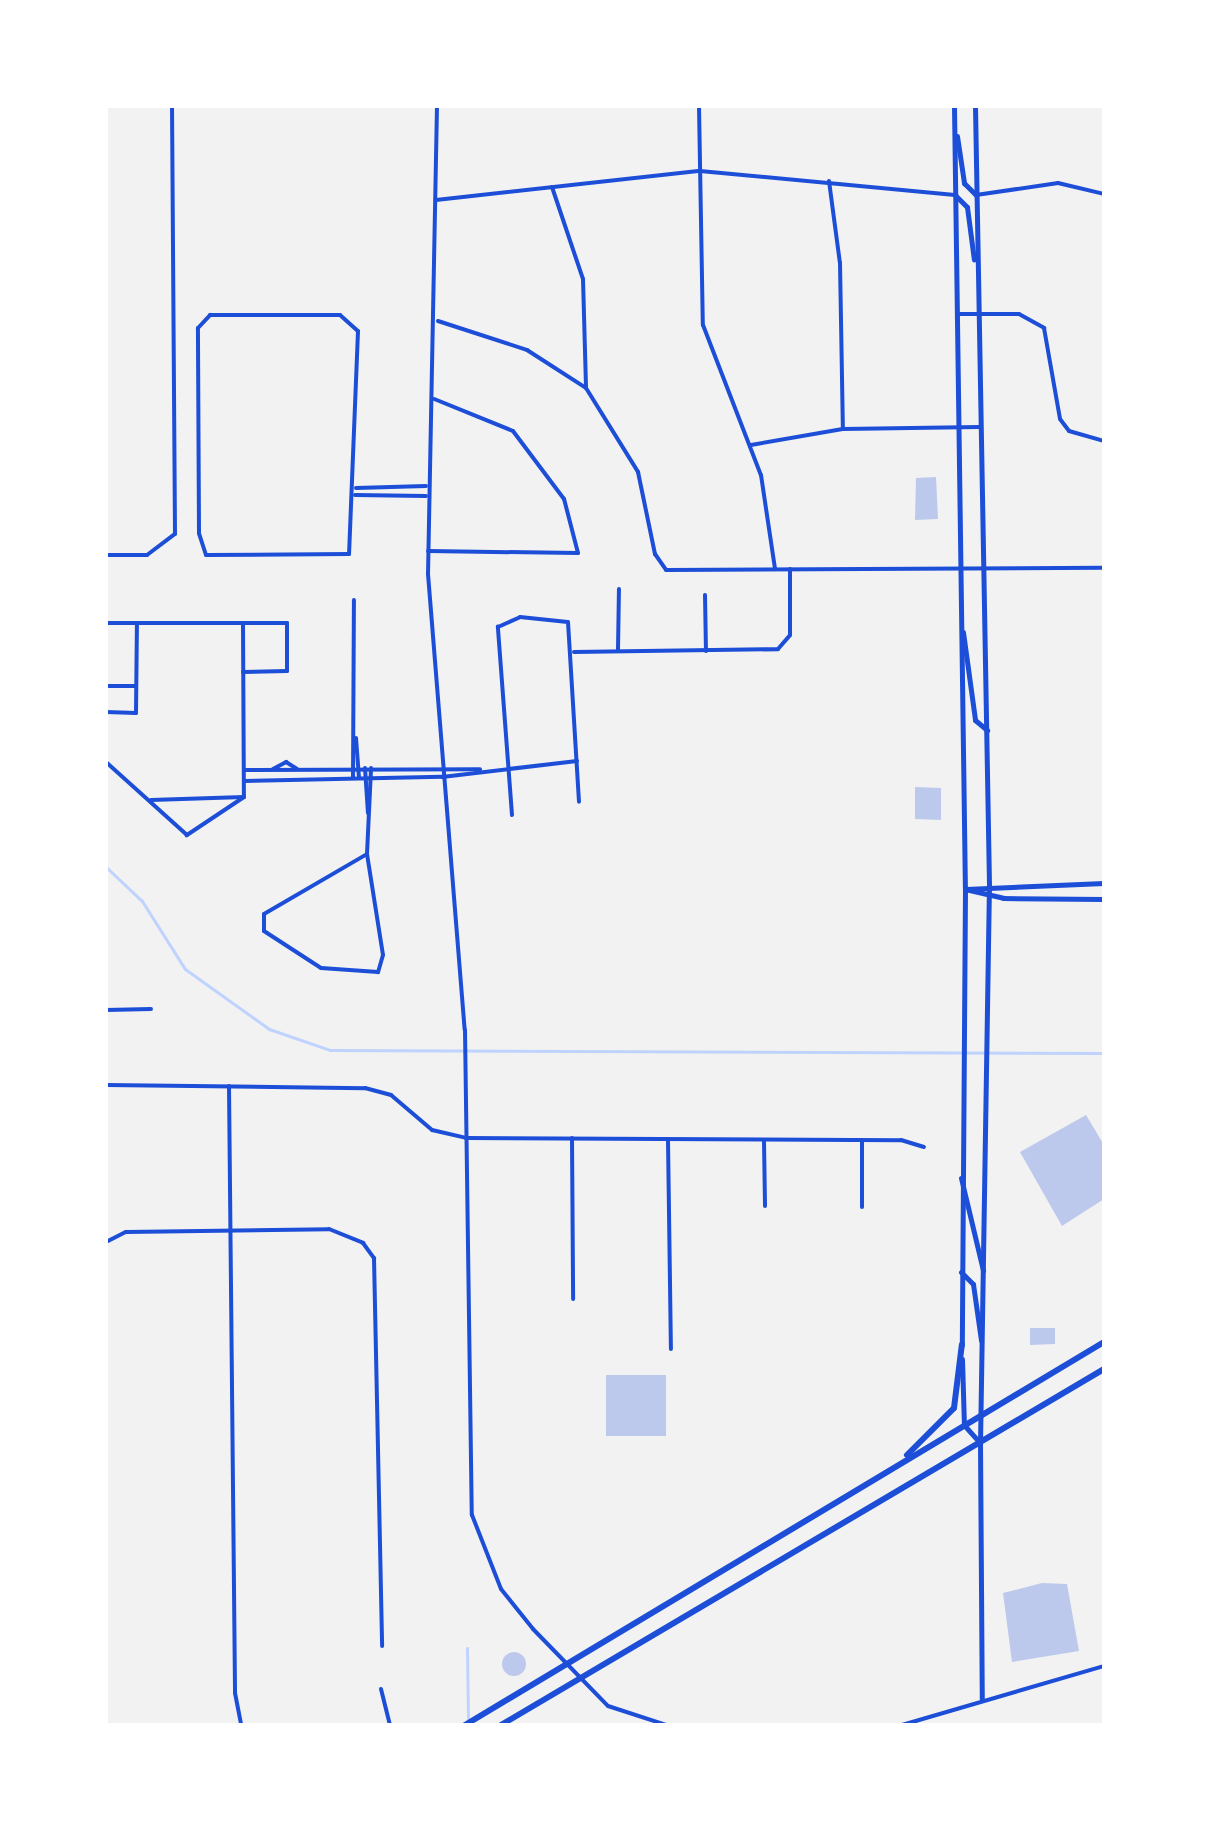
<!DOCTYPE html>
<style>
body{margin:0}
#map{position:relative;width:1210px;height:1831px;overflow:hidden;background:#f2f2f2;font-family:"Noto Sans",sans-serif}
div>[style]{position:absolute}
.stream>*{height:3px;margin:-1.5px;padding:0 1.5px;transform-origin:1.5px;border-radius:1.5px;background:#bfd3fe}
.building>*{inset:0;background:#bdc9ec}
.round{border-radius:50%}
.minor>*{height:4px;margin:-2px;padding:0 2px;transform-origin:2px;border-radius:2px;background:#1d4ed8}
.tertiary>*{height:5px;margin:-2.5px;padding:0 2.5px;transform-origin:2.5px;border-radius:2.5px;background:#1d4ed8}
.secondary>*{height:5px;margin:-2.5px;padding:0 2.5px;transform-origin:2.5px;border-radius:2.5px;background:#1d4ed8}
.primary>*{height:6px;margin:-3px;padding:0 3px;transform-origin:3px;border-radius:3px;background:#1d4ed8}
span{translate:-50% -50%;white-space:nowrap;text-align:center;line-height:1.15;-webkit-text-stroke:6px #fff;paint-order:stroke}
.frame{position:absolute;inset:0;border:108px solid #fff;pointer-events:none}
</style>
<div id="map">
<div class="stream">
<div style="left:106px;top:867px;width:50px;rotate:43.4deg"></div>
<div style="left:142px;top:901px;width:80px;rotate:57.7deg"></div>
<div style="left:185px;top:969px;width:103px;rotate:35.5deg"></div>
<div style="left:269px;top:1029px;width:65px;rotate:19deg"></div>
<div style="left:330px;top:1050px;width:774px;rotate:0.22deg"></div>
<div style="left:467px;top:1648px;width:73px;rotate:89.2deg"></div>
</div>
<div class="building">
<div style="clip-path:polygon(936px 477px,938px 519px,915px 520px,916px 478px)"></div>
<div style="clip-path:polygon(915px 787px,941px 788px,941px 820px,915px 819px)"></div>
<div style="clip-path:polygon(1086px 1115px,1104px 1145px,1104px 1199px,1062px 1226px,1020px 1152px)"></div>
<div style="clip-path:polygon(1030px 1328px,1055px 1328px,1055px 1344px,1030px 1345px)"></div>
<div style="clip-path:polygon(606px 1375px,666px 1375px,666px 1436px,606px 1436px)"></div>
<div style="clip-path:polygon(1042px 1583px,1067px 1584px,1079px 1651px,1012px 1662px,1003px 1593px)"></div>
<div class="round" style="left:502px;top:1652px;width:24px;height:24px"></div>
</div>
<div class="minor">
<div style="left:437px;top:106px;width:468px;rotate:91.1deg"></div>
<div style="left:428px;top:574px;width:457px;rotate:85.4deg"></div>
<div style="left:465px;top:1030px;width:485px;rotate:89.2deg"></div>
<div style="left:472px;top:1515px;width:79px;rotate:68.6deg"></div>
<div style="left:501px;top:1589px;width:51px;rotate:51.3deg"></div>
<div style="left:533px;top:1629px;width:107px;rotate:45.8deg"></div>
<div style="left:608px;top:1706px;width:61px;rotate:18.1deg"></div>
<div style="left:699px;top:106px;width:219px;rotate:89deg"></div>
<div style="left:703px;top:325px;width:161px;rotate:68.9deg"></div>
<div style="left:761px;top:475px;width:95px;rotate:81.5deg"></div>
<div style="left:829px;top:181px;width:83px;rotate:82.4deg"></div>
<div style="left:840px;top:263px;width:166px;rotate:89deg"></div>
<div style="left:552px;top:187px;width:97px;rotate:71.4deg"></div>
<div style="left:583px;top:279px;width:109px;rotate:88.4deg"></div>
<div style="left:976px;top:195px;width:83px;rotate:-8.3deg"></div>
<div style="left:1058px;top:183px;width:47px;rotate:13.4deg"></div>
<div style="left:436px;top:200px;width:266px;rotate:-6.3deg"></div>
<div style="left:700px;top:171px;width:256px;rotate:5.4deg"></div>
<div style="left:957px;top:314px;width:62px"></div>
<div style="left:1019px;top:314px;width:29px;rotate:29deg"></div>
<div style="left:1044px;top:328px;width:92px;rotate:80deg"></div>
<div style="left:1060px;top:419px;width:15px;rotate:53deg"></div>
<div style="left:1069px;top:431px;width:36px;rotate:16deg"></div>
<div style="left:210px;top:315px;width:130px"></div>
<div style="left:340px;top:315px;width:24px;rotate:42deg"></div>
<div style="left:358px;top:331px;width:223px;rotate:92.3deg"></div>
<div style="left:349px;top:554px;width:143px;rotate:179.6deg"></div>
<div style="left:206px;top:555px;width:23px;rotate:-108deg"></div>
<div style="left:199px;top:533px;width:205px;rotate:-90.3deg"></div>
<div style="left:198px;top:328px;width:18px;rotate:-47deg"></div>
<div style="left:438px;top:321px;width:94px;rotate:18deg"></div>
<div style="left:527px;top:350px;width:70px;rotate:32.8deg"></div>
<div style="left:586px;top:388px;width:99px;rotate:58.2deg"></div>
<div style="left:638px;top:472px;width:84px;rotate:78.3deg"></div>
<div style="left:655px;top:554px;width:19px;rotate:55deg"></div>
<div style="left:666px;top:570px;width:438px;rotate:-0.3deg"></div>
<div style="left:751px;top:445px;width:93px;rotate:-9.9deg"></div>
<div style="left:843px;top:429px;width:136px;rotate:-0.8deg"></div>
<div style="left:356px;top:488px;width:70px;rotate:-1.6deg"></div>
<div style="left:355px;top:495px;width:71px;rotate:0.8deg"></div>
<div style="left:428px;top:551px;width:150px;rotate:0.8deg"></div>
<div style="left:578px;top:553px;width:56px;rotate:-104.5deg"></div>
<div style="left:564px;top:499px;width:85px;rotate:-126.9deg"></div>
<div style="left:513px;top:431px;width:85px;rotate:-157.9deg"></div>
<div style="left:106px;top:555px;width:41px"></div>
<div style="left:147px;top:555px;width:35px;rotate:-37deg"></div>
<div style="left:175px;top:534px;width:428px;rotate:-90.4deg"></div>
<div style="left:705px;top:595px;width:56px;rotate:89deg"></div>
<div style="left:106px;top:623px;width:137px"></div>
<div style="left:243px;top:623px;width:174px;rotate:89.7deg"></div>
<div style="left:244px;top:797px;width:69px;rotate:146.3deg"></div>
<div style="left:187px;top:835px;width:109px;rotate:-138deg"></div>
<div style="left:243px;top:623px;width:44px"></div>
<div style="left:287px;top:623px;width:48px;rotate:90deg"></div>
<div style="left:287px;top:671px;width:44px;rotate:178.7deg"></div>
<div style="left:618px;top:650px;width:61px;rotate:-89.1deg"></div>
<div style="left:574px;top:652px;width:204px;rotate:-0.8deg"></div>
<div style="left:778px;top:649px;width:18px;rotate:-49deg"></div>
<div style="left:790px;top:635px;width:66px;rotate:-90deg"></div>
<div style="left:106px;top:686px;width:30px"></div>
<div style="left:106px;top:712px;width:30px;rotate:2deg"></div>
<div style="left:136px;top:713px;width:90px;rotate:-89.4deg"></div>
<div style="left:356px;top:738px;width:40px;rotate:85.7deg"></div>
<div style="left:365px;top:768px;width:45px;rotate:86.2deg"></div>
<div style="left:273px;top:769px;width:15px;rotate:-28deg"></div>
<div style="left:286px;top:762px;width:13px;rotate:32deg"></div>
<div style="left:244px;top:770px;width:236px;rotate:-0.2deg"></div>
<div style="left:353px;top:778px;width:178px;rotate:-89.7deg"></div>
<div style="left:244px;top:781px;width:198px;rotate:-1.2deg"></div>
<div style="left:442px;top:777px;width:136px;rotate:-6.8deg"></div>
<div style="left:151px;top:800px;width:93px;rotate:-1.8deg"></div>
<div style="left:512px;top:815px;width:189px;rotate:-94.3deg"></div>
<div style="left:498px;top:627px;width:24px;rotate:-24deg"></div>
<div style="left:520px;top:617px;width:48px;rotate:5.9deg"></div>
<div style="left:568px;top:622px;width:180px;rotate:86.5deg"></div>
<div style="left:367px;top:854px;width:102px;rotate:81deg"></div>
<div style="left:383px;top:955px;width:18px;rotate:106deg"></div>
<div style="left:378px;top:972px;width:57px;rotate:-176deg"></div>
<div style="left:321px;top:968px;width:68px;rotate:-147deg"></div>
<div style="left:264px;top:931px;width:17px;rotate:-90deg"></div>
<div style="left:264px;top:914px;width:119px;rotate:-30.2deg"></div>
<div style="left:367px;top:854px;width:86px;rotate:-87.3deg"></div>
<div style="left:106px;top:1010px;width:45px;rotate:-1.3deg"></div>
<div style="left:106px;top:1085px;width:259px;rotate:0.7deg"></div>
<div style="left:365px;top:1088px;width:27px;rotate:15deg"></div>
<div style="left:391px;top:1095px;width:54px;rotate:40.5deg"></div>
<div style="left:432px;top:1130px;width:35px;rotate:13deg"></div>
<div style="left:466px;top:1138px;width:435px;rotate:0.3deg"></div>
<div style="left:901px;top:1140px;width:24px;rotate:17deg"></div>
<div style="left:229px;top:1086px;width:607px;rotate:89.43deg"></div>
<div style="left:235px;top:1693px;width:33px;rotate:79deg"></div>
<div style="left:572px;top:1138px;width:161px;rotate:89.6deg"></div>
<div style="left:668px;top:1140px;width:209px;rotate:89.2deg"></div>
<div style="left:862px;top:1140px;width:67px;rotate:90deg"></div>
<div style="left:764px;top:1141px;width:65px;rotate:89.1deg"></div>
<div style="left:106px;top:1242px;width:22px;rotate:-27deg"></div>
<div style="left:126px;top:1232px;width:203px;rotate:-0.8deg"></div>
<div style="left:329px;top:1229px;width:37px;rotate:22deg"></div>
<div style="left:363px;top:1243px;width:19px;rotate:54deg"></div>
<div style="left:374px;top:1258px;width:388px;rotate:88.8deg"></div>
<div style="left:381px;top:1689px;width:37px;rotate:76deg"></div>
<div style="left:902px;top:1725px;width:210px;rotate:-16.3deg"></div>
</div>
<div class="tertiary">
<div style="left:965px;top:889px;width:39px;rotate:13deg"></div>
<div style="left:1003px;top:898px;width:101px;rotate:0.6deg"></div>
<div style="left:966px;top:889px;width:138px;rotate:-2.5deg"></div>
<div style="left:980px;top:1443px;width:256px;rotate:89.6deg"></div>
</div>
<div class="secondary">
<div style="left:954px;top:106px;width:783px;rotate:89.2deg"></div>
<div style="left:965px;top:889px;width:456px;rotate:90.4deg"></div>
<div style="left:975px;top:106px;width:778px;rotate:88.97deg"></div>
<div style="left:989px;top:884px;width:559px;rotate:90.92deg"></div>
<div style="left:957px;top:136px;width:48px;rotate:81.5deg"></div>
<div style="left:964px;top:183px;width:17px;rotate:45deg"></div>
<div style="left:955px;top:195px;width:17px;rotate:45deg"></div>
<div style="left:967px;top:207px;width:53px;rotate:82.5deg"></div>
<div style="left:963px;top:632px;width:89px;rotate:82.2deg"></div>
<div style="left:975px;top:720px;width:16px;rotate:40deg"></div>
<div style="left:961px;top:1178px;width:95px;rotate:76.6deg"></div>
<div style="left:961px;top:1272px;width:17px;rotate:45deg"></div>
<div style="left:973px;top:1284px;width:57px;rotate:81.9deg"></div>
<div style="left:962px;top:1359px;width:66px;rotate:88.3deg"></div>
<div style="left:964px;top:1425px;width:24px;rotate:48deg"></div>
</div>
<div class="primary">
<div style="left:907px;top:1455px;width:66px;rotate:-45deg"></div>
<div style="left:954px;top:1408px;width:64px;rotate:-82.9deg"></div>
<div style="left:465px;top:1725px;width:745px;rotate:-30.94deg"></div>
<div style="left:501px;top:1725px;width:700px;rotate:-30.56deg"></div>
</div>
<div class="frame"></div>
</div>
